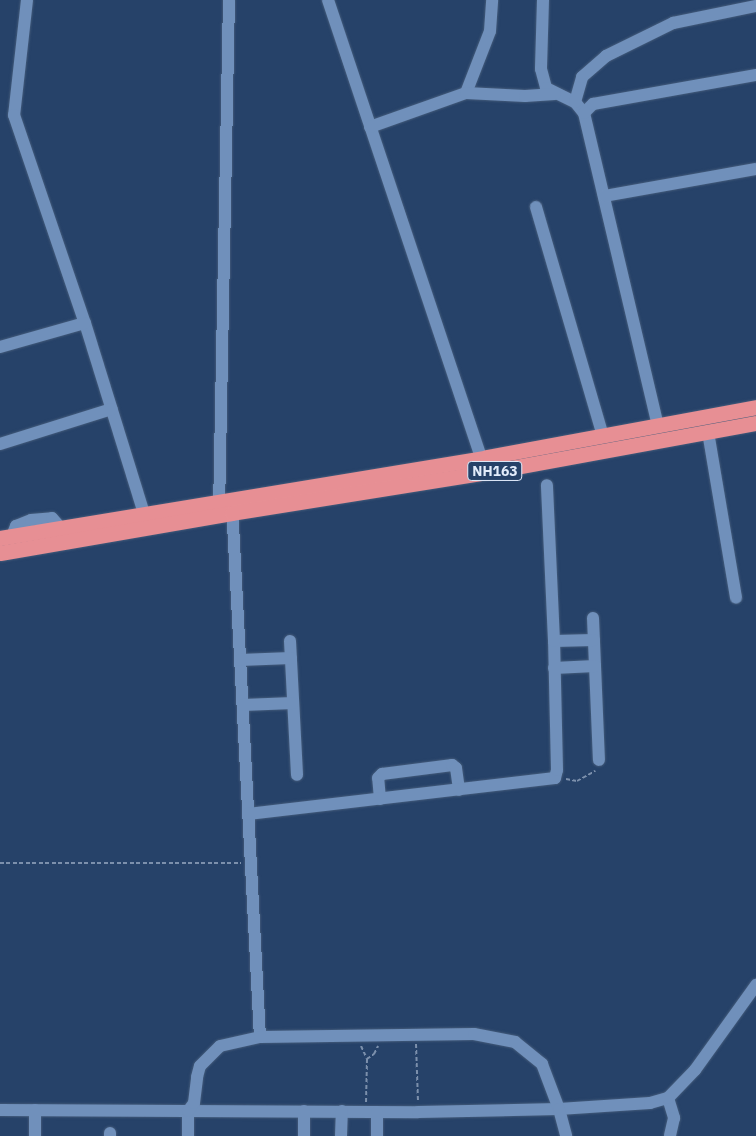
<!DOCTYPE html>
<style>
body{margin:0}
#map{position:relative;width:756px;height:1136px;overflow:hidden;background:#264269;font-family:"IBM Plex Sans",sans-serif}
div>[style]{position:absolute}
.path>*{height:2px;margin-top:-1px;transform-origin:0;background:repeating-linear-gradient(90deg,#7c90ac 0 4px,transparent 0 6.5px)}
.roads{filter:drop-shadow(0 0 1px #445b7a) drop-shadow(0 0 1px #445b7a)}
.minor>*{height:12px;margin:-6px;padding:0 6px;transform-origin:6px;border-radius:6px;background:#7090bb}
.highway>*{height:15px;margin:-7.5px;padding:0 7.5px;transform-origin:7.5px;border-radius:7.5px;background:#e78f94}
span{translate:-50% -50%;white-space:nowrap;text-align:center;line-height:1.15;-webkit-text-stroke:5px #264269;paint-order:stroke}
.shield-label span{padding:1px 4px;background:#264269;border:1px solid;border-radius:4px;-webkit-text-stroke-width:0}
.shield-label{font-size:14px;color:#e3edfc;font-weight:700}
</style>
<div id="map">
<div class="path">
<div style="left:566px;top:779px;width:11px;rotate:10deg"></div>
<div style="left:577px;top:781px;width:21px;rotate:-29deg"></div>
<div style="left:0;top:863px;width:241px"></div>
<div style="left:416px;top:1044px;width:58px;rotate:88deg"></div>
<div style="left:361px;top:1046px;width:14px;rotate:65deg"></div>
<div style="left:367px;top:1059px;width:43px;rotate:91.3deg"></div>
<div style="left:367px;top:1059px;width:9px;rotate:-36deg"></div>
<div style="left:374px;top:1054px;width:9px;rotate:-63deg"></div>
</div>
<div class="roads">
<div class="minor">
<div style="left:27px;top:0;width:116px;rotate:96.4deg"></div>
<div style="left:14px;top:115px;width:220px;rotate:71.2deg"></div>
<div style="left:85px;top:323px;width:200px;rotate:72.8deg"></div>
<div style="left:328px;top:0;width:483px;rotate:71.5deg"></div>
<div style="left:543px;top:0;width:69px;rotate:91.7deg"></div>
<div style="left:541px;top:69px;width:20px;rotate:75deg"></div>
<div style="left:546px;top:88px;width:32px;rotate:26deg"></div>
<div style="left:575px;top:102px;width:14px;rotate:51deg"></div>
<div style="left:584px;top:113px;width:321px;rotate:76.7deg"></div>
<div style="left:466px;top:93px;width:66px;rotate:-68.8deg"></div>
<div style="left:490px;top:31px;width:31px;rotate:-86deg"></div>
<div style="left:575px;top:102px;width:26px;rotate:-74deg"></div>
<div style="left:582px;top:77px;width:32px;rotate:-41deg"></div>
<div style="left:606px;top:56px;width:75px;rotate:-26.2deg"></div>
<div style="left:673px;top:23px;width:85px;rotate:-11.6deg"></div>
<div style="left:584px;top:113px;width:13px;rotate:-45deg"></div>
<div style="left:593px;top:104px;width:166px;rotate:-10.1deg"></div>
<div style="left:370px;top:127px;width:102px;rotate:-19.5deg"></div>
<div style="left:466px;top:93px;width:59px;rotate:2.9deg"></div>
<div style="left:525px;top:96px;width:30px;rotate:-4deg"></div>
<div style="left:604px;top:196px;width:154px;rotate:-10.1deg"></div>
<div style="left:536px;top:207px;width:239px;rotate:73.7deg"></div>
<div style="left:0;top:347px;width:88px;rotate:-15.8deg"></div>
<div style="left:708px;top:432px;width:168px;rotate:80.4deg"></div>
<div style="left:0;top:444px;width:117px;rotate:-17.4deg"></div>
<div style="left:232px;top:505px;width:533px;rotate:86.99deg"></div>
<div style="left:219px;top:510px;width:510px;rotate:-88.88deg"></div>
<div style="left:12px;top:536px;width:11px;rotate:-68deg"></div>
<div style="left:16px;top:526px;width:16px;rotate:-22deg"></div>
<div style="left:31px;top:520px;width:21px;rotate:-5deg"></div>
<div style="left:52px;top:518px;width:13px;rotate:48deg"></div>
<div style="left:593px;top:618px;width:142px;rotate:87.6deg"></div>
<div style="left:290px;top:641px;width:134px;rotate:87deg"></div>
<div style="left:554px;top:641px;width:40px;rotate:-1.4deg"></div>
<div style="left:240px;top:660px;width:51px;rotate:-2.2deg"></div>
<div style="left:554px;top:668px;width:41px;rotate:-2.8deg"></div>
<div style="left:243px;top:705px;width:50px;rotate:-2.3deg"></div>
<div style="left:380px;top:799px;width:21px;rotate:-95deg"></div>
<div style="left:378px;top:778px;width:6px;rotate:-45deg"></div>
<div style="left:382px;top:774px;width:71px;rotate:-7.3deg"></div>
<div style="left:452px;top:765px;width:5px;rotate:37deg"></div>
<div style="left:456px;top:768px;width:22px;rotate:82deg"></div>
<div style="left:248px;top:814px;width:309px;rotate:-6.7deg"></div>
<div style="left:555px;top:778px;width:8px;rotate:-76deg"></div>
<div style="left:557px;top:770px;width:129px;rotate:-91.3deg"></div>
<div style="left:554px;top:641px;width:156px;rotate:-92.6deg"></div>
<div style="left:668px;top:1098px;width:21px;rotate:73deg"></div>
<div style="left:674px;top:1118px;width:18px;rotate:103deg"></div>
<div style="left:0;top:1110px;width:418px;rotate:0.3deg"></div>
<div style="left:418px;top:1112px;width:141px;rotate:-1.2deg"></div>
<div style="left:559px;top:1109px;width:91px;rotate:-3.8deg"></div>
<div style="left:650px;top:1103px;width:19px;rotate:-16deg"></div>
<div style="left:668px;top:1098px;width:39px;rotate:-46deg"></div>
<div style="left:695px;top:1070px;width:105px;rotate:-54.3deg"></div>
<div style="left:377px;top:1112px;width:24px;rotate:90deg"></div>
<div style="left:110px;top:1133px;width:3px;rotate:90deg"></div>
<div style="left:35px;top:1136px;width:26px;rotate:-90deg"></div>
<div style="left:188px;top:1136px;width:25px;rotate:-90deg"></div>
<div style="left:188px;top:1111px;width:10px;rotate:-53deg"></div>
<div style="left:194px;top:1103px;width:26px;rotate:-83deg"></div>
<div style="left:197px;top:1077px;width:11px;rotate:-75deg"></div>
<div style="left:200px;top:1066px;width:28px;rotate:-45deg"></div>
<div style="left:220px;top:1046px;width:41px;rotate:-12.7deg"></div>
<div style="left:260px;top:1037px;width:214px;rotate:-0.8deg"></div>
<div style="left:474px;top:1034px;width:42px;rotate:11deg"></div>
<div style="left:515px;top:1042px;width:35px;rotate:39deg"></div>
<div style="left:542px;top:1064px;width:48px;rotate:69.3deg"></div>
<div style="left:559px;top:1109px;width:28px;rotate:75deg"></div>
<div style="left:304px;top:1136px;width:25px;rotate:-90deg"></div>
<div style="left:341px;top:1136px;width:25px;rotate:-88deg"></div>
</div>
<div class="highway">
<div style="left:0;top:538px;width:494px;rotate:-9.4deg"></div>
<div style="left:487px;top:457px;width:274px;rotate:-10.5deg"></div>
<div style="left:0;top:553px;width:235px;rotate:-9.8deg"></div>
<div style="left:232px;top:513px;width:265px;rotate:-9.1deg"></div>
<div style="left:494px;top:471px;width:266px;rotate:-10.4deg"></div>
</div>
</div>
<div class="shield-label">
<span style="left:495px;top:471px">NH163</span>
</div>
</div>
